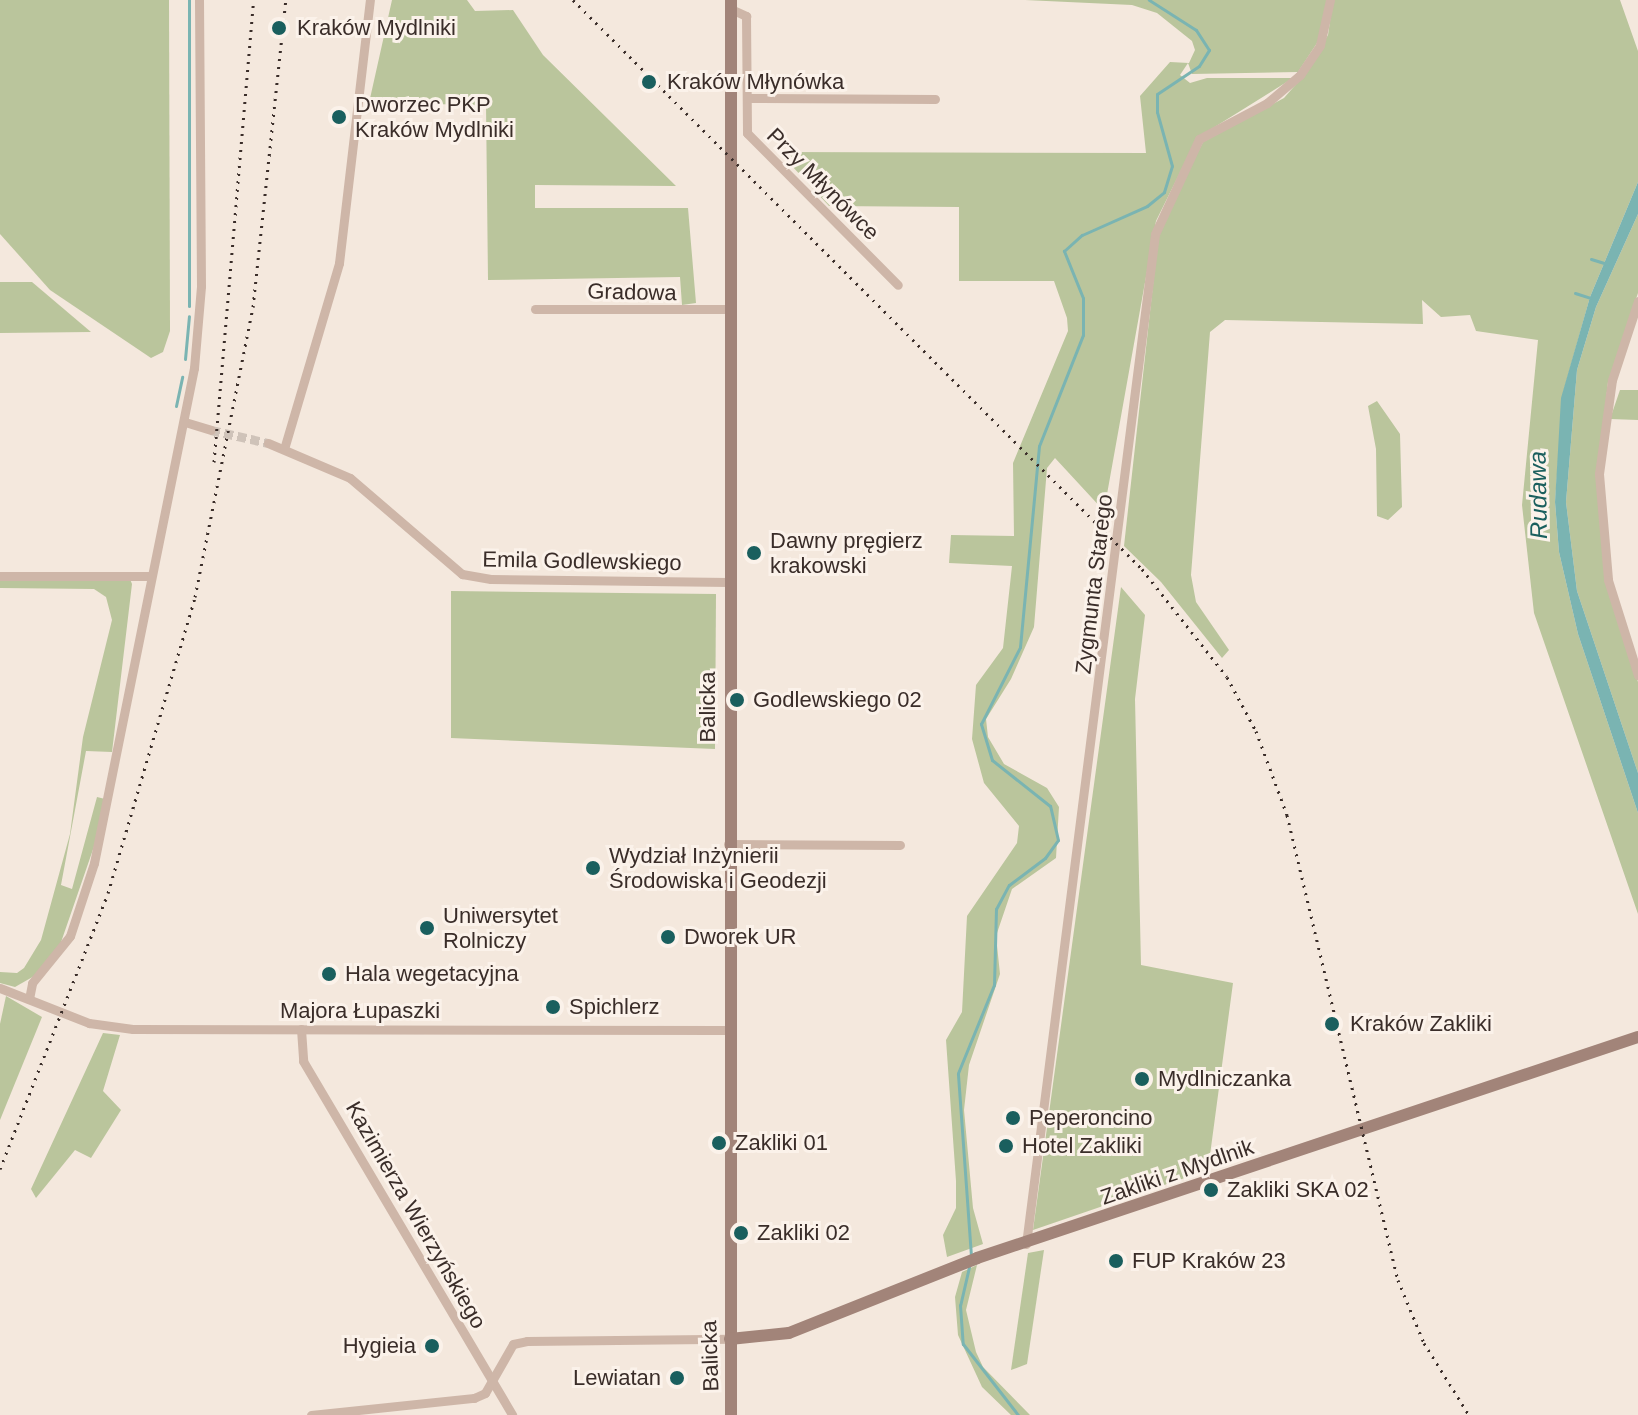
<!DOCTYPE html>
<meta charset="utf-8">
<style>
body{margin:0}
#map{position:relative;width:1638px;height:1415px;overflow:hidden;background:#f4e8dd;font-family:Arial,sans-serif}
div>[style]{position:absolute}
.green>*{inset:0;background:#bac59c}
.water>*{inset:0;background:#7ab4b2}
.stream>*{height:3px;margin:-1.5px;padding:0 1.5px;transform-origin:1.5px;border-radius:1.5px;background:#7ab4b2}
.street-tunnel>*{height:9px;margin-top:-4.5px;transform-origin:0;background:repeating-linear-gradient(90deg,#cfc3b9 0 9px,transparent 0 13.5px)}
.street>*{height:9px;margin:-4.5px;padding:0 4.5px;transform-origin:4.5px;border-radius:4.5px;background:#ceb6a8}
.secondary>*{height:12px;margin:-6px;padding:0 6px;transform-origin:6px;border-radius:6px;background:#a28479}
.rail>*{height:3px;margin-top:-1.5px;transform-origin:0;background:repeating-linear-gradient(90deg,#3a2d29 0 2px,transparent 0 8px)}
.dots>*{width:22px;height:22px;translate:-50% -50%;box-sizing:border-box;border:4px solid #fbf2ea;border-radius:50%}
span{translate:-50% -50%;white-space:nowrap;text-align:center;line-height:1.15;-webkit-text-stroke:6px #fbf2ea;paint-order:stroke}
.poi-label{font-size:22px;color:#3a2d29}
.left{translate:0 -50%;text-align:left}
.right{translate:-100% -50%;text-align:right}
.street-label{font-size:22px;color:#3a2d29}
.water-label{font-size:24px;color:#1a5f5e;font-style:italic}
</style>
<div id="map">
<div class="green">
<div style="clip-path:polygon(0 0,169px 0,170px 331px,163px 352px,151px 358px,50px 290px,0 234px)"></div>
<div style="clip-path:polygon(392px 0,467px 0,475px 11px,513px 10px,543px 55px,676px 186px,535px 185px,535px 208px,688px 208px,696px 303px,682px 305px,680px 277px,488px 280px,486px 105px,369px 103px)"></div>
<div style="clip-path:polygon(1025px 0,1327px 0,1319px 40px,1298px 72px,1192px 74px,1188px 63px,1180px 75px,1190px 83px,1207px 78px,1293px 78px,1197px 138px,1156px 221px,1104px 511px,1055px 458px,1047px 468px,1034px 627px,1011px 679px,986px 719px,988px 737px,1004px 764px,1047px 788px,1059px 807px,1056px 858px,1012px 889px,996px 936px,1000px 974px,969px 1065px,964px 1110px,973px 1208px,983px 1244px,947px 1257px,943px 1235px,956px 1208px,956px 1181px,946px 1040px,962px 1012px,967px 916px,1017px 843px,1019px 826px,984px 783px,972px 739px,976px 685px,1003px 648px,1012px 566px,949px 563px,951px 535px,1014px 536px,1013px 463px,1068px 331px,1067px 318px,1054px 281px,959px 281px,959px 207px,829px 206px,779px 152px,1146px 153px,1140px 96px,1170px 62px,1189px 63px,1195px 50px,1192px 41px,1157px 13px,1132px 5px)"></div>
<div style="clip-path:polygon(1333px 0,1620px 0,1638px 51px,1638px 182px,1590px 297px,1563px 393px,1555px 502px,1559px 552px,1578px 634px,1638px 813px,1638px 914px,1534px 613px,1522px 505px,1538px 340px,1476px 331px,1470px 315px,1441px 317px,1422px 300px,1423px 324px,1225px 320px,1210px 332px,1191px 575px,1196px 602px,1229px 650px,1222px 658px,1161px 582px,1124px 546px,1159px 231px,1203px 142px,1284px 98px,1305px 74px,1328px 35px)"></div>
<div style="clip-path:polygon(1638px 214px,1638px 293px,1608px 382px,1597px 484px,1620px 628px,1638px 682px,1638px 773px,1577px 591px,1566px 502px,1577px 370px,1596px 307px)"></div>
<div style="clip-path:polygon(0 282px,32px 282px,91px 332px,0 333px)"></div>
<div style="clip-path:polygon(1620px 390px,1638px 390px,1638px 420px,1610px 419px)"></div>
<div style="clip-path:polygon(1377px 401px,1400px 434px,1402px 507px,1388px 520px,1377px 516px,1376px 449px,1368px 406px)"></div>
<div style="clip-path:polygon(0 579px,130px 579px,132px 584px,112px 752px,86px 751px,61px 885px,72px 889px,97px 797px,105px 799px,99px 832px,59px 948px,36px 975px,15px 987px,0 983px,0 972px,17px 973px,24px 968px,41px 940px,70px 834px,83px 737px,112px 620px,106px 597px,94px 589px,0 588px)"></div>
<div style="clip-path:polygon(1121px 587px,1145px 615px,1135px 699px,1141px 965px,1233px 983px,1208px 1170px,1033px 1230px)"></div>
<div style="clip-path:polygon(451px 591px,716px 594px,715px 749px,451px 738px)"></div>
<div style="clip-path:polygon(6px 996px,42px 1017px,0 1120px,0 1024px)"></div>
<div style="clip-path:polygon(103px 1033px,120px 1035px,103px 1091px,121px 1110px,91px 1158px,75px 1150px,36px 1198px,31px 1189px)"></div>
<div style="clip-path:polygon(1044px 1250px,1027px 1364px,1011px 1370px,1028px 1253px)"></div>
<div style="clip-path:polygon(977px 1265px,966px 1310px,976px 1352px,983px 1367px,1030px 1415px,1011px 1415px,982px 1387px,958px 1335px,955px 1297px,962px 1272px)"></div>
</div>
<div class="water">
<div style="clip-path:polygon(1638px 182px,1638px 214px,1596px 307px,1577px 370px,1566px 502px,1577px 591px,1638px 773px,1638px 813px,1578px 634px,1559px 552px,1555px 502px,1561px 398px,1590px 297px)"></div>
</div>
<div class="stream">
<div style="left:1591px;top:259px;width:17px;rotate:17deg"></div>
<div style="left:1575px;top:293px;width:16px;rotate:18deg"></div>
<div style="left:189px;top:306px;width:306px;rotate:-90deg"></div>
<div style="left:185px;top:359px;width:43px;rotate:-84.7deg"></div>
<div style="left:176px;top:406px;width:30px;rotate:-78deg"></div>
<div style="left:971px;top:1256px;width:183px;rotate:-94.1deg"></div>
<div style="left:958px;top:1073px;width:95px;rotate:-67.8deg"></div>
<div style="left:994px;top:985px;width:76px;rotate:-88.5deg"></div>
<div style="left:996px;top:909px;width:27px;rotate:-62deg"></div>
<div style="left:1009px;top:885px;width:45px;rotate:-36.9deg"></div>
<div style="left:1045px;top:858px;width:22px;rotate:-54deg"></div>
<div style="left:1058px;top:840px;width:35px;rotate:-103deg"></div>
<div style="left:1050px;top:806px;width:74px;rotate:-141.6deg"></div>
<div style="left:992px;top:760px;width:38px;rotate:-107deg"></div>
<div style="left:981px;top:724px;width:86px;rotate:-63.1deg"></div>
<div style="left:1020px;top:647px;width:202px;rotate:-84.6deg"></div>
<div style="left:1039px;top:446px;width:119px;rotate:-68.4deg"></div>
<div style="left:1083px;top:335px;width:37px;rotate:-90deg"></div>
<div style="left:1083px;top:298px;width:51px;rotate:-112deg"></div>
<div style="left:1064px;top:251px;width:24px;rotate:-42deg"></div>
<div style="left:1082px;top:235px;width:71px;rotate:-24deg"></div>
<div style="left:1147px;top:206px;width:22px;rotate:-39deg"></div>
<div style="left:1164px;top:192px;width:27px;rotate:-73deg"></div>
<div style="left:1172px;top:166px;width:56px;rotate:-105.5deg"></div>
<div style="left:1157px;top:112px;width:18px;rotate:-90deg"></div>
<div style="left:1157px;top:94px;width:50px;rotate:-33.7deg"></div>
<div style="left:1199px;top:66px;width:19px;rotate:-58deg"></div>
<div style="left:1209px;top:50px;width:24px;rotate:-123deg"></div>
<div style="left:1196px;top:30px;width:56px;rotate:-147.4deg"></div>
<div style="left:969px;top:1267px;width:39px;rotate:103deg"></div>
<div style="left:960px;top:1305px;width:39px;rotate:86deg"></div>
<div style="left:963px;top:1344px;width:90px;rotate:52.2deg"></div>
</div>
<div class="street-tunnel">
<div style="left:211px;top:430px;width:58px;rotate:12.8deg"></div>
</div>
<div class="street">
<div style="left:731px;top:9px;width:17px;rotate:25deg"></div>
<div style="left:746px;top:16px;width:117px;rotate:89.5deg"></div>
<div style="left:747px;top:133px;width:214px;rotate:45.2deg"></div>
<div style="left:747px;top:98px;width:188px;rotate:0.3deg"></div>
<div style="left:1638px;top:301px;width:83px;rotate:108.2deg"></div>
<div style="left:1612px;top:380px;width:95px;rotate:97.9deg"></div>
<div style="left:1599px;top:474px;width:106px;rotate:85.1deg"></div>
<div style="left:1608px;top:580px;width:100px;rotate:72.5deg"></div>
<div style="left:535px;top:309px;width:195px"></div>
<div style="left:185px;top:422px;width:27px;rotate:17deg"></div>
<div style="left:268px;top:443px;width:89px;rotate:23.1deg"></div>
<div style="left:350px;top:478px;width:148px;rotate:40.6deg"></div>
<div style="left:462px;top:574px;width:29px;rotate:10deg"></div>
<div style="left:491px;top:579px;width:238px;rotate:0.7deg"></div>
<div style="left:284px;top:449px;width:194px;rotate:-73.5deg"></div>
<div style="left:339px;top:263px;width:265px;rotate:-83.3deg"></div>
<div style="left:0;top:576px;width:151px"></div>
<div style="left:728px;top:844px;width:172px;rotate:0.3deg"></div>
<div style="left:0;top:988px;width:96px;rotate:21.5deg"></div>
<div style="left:89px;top:1023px;width:44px;rotate:7.8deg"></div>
<div style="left:133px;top:1029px;width:595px;rotate:0.1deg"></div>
<div style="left:29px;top:999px;width:16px;rotate:-79deg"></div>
<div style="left:32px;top:983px;width:60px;rotate:-51deg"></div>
<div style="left:70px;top:936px;width:77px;rotate:-71.8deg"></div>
<div style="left:94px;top:863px;width:505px;rotate:-78.58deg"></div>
<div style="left:194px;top:368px;width:82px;rotate:-85.1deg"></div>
<div style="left:201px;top:286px;width:286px;rotate:-90.4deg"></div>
<div style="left:301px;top:1029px;width:32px;rotate:86deg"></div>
<div style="left:303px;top:1061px;width:411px;rotate:59.4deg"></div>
<div style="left:1026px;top:1244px;width:1018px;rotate:-82.72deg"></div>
<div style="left:1155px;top:234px;width:105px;rotate:-65.1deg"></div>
<div style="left:1199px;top:139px;width:77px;rotate:-27.9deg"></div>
<div style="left:1267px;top:103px;width:43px;rotate:-40.3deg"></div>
<div style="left:1300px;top:75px;width:36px;rotate:-56deg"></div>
<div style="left:1320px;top:45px;width:46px;rotate:-77.5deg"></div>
<div style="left:311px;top:1415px;width:164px;rotate:-6deg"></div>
<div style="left:474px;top:1398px;width:12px;rotate:-24deg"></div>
<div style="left:485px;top:1393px;width:56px;rotate:-60.3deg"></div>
<div style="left:513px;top:1344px;width:14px;rotate:-12deg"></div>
<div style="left:527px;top:1341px;width:203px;rotate:-0.6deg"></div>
</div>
<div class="secondary">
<div style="left:731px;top:0;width:1415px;rotate:90deg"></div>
<div style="left:730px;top:1339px;width:59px;rotate:-5.8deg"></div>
<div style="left:789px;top:1333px;width:202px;rotate:-21.7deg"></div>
<div style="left:977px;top:1258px;width:697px;rotate:-18.49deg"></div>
</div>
<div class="rail">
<div style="left:573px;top:0;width:805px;rotate:45deg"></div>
<div style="left:1142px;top:569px;width:137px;rotate:51.8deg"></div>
<div style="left:1227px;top:677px;width:61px;rotate:61.8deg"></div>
<div style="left:1256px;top:731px;width:90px;rotate:69.7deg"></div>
<div style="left:1287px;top:815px;width:478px;rotate:76.6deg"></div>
<div style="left:1398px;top:1280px;width:68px;rotate:67.6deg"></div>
<div style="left:1424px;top:1343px;width:85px;rotate:58deg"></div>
<div style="left:214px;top:462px;width:464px;rotate:-85.1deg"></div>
<div style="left:0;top:1169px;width:296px;rotate:-68.6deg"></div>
<div style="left:108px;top:893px;width:309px;rotate:-73.6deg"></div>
<div style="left:195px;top:597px;width:296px;rotate:-78.7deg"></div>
<div style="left:253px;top:307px;width:309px;rotate:-83.9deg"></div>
</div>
<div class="dots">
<div style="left:279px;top:28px;background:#1a5f5e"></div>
<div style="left:649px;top:82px;background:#1a5f5e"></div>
<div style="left:339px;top:117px;background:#1a5f5e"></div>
<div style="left:754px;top:553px;background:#1a5f5e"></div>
<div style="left:737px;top:700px;background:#1a5f5e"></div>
<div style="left:593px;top:868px;background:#1a5f5e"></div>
<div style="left:427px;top:928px;background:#1a5f5e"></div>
<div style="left:668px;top:937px;background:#1a5f5e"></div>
<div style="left:329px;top:974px;background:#1a5f5e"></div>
<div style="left:553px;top:1007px;background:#1a5f5e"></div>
<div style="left:1332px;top:1024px;background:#1a5f5e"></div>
<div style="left:1142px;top:1079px;background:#1a5f5e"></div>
<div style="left:1013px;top:1118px;background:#1a5f5e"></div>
<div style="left:719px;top:1143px;background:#1a5f5e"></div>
<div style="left:1006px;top:1146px;background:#1a5f5e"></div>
<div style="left:1211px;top:1190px;background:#1a5f5e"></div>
<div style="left:741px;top:1233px;background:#1a5f5e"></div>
<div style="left:1116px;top:1261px;background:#1a5f5e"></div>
<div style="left:432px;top:1346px;background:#1a5f5e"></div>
<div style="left:677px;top:1378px;background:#1a5f5e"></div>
</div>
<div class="poi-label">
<span class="left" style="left:297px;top:28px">Kraków Mydlniki</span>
<span class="left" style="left:667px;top:82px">Kraków Młynówka</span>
<span class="left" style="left:355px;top:117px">Dworzec PKP<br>Kraków Mydlniki</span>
<span class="left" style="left:770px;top:553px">Dawny pręgierz<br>krakowski</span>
<span class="left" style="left:753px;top:700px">Godlewskiego 02</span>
<span class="left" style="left:609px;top:868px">Wydział Inżynierii<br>Środowiska i Geodezji</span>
<span class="left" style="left:443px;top:928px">Uniwersytet<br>Rolniczy</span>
<span class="left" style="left:684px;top:937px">Dworek UR</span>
<span class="left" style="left:345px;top:974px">Hala wegetacyjna</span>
<span class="left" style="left:569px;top:1007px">Spichlerz</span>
<span class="left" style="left:1350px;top:1024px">Kraków Zakliki</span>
<span class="left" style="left:1158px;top:1079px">Mydlniczanka</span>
<span class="left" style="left:1029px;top:1118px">Peperoncino</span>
<span class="left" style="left:735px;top:1143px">Zakliki 01</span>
<span class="left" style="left:1022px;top:1146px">Hotel Zakliki</span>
<span class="left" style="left:1227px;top:1190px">Zakliki SKA 02</span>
<span class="left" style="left:757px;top:1233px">Zakliki 02</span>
<span class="left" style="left:1132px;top:1261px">FUP Kraków 23</span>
<span class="right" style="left:416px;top:1346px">Hygieia</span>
<span class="right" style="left:661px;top:1378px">Lewiatan</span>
</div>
<div class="street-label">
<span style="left:823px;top:184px;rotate:45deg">Przy Młynówce</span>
<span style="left:632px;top:292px;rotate:1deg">Gradowa</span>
<span style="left:582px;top:561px;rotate:1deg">Emila Godlewskiego</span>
<span style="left:1094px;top:584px;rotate:-83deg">Zygmunta Starego</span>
<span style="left:708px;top:707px;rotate:-90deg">Balicka</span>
<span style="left:360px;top:1011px">Majora Łupaszki</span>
<span style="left:1177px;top:1172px;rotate:-19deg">Zakliki z Mydlnik</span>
<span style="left:416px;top:1215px;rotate:60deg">Kazimierza Wierzyńskiego</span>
<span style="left:710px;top:1356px;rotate:-92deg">Balicka</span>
</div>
<div class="water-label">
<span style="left:1538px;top:495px;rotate:-91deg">Rudawa</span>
</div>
</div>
